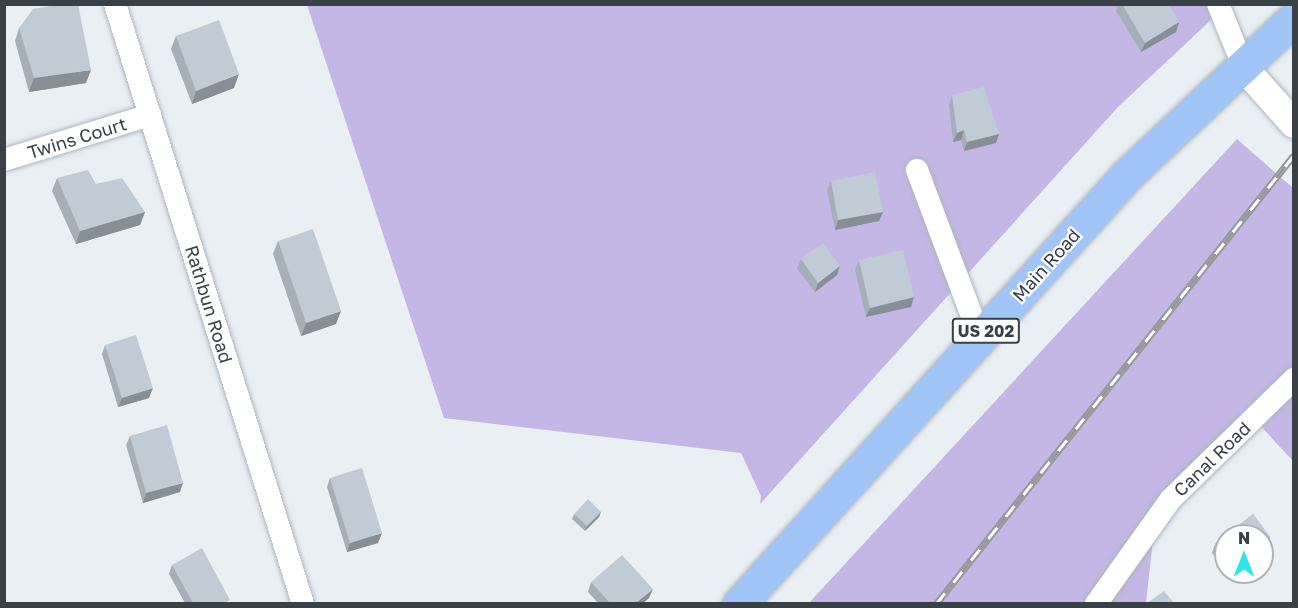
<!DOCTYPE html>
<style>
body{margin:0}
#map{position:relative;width:1298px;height:608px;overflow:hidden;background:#eaeff4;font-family:"Golos Text",sans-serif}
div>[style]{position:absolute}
.green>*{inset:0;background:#c5b7e5}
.roads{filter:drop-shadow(0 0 2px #adb6bf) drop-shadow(0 0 2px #adb6bf)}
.minor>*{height:22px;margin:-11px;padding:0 11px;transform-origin:11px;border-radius:11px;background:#fff}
.tertiary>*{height:28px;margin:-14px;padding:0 14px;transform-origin:14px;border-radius:14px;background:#fff}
.primary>*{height:33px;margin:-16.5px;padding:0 16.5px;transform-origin:16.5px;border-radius:16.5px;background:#a1c5f6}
.rail>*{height:7px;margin-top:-3.5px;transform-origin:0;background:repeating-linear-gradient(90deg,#fff 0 14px,#989898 0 28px);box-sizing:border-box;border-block:2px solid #989898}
.wall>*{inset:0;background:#a6afb7}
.shaded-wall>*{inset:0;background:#878e95}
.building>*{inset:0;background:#c1cbd5}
span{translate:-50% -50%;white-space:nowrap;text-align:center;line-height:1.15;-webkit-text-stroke:4.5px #fff;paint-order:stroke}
.shield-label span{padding:2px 4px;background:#fff;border:2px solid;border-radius:4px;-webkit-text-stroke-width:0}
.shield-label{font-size:16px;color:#394147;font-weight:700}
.street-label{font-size:18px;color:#394147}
.frame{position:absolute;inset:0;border:6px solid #394147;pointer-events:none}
.north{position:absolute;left:1214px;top:524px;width:60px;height:60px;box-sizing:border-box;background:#fff;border:2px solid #b0b3b5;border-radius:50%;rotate:0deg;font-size:16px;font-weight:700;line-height:24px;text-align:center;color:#394147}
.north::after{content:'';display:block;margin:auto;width:21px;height:27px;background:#2ce6e9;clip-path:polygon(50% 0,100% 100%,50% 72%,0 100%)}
</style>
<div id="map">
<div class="green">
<div style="clip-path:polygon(307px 5px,1227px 5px,1118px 107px,760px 504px,761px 496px,741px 453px,444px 418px)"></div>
<div style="clip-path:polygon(1237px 139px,1293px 188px,1293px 461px,1255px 420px,1155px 521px,1146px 603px,808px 604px)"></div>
</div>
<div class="roads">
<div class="minor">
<div style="left:115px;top:4px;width:629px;rotate:72.6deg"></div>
<div style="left:1218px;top:4px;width:69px;rotate:67.9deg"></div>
<div style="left:4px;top:160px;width:153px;rotate:-17.1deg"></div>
<div style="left:917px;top:170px;width:179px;rotate:69.4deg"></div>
<div style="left:1096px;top:604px;width:129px;rotate:-54.5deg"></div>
<div style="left:1171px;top:499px;width:172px;rotate:-44.3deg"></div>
</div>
<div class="tertiary">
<div style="left:1244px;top:68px;width:75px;rotate:48.2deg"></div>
</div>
<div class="primary">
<div style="left:739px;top:604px;width:578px;rotate:-47.87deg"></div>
<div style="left:1127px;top:175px;width:229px;rotate:-43.2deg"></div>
</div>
</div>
<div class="rail">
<div style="left:936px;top:604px;width:574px;rotate:-51.43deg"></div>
</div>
<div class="wall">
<div style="clip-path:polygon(1118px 4px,1122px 4px,1179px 22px,1176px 32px,1141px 52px,1116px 11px)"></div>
<div style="clip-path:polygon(19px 28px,86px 83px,29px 92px,15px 41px)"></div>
<div style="clip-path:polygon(176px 36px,234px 88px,192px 104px,171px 49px)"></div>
<div style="clip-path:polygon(952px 95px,999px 134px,996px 143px,964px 151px,961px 140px,953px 142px,949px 105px)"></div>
<div style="clip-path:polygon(57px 178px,96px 184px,145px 212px,140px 225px,76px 244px,52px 191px)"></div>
<div style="clip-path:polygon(831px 181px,883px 212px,879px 221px,835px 230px,827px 190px)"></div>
<div style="clip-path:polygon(278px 241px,336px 324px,301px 336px,273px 254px)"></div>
<div style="clip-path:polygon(801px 259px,837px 275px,815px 292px,797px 269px)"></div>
<div style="clip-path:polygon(859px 260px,911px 307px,866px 317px,855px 270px)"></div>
<div style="clip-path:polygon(105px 345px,149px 398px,118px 407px,102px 354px)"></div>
<div style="clip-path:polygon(130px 436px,180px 492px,143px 503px,126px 445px)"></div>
<div style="clip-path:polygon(330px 478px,378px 543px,347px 552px,327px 487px)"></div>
<div style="clip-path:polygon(601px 512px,599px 517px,585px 531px,572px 519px,574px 514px)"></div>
<div style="clip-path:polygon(1253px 514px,1270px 537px,1267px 546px,1262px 550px,1262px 536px,1226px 536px,1226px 571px,1212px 553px,1215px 544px)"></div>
<div style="clip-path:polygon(172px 565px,229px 603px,185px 603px,169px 574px)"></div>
<div style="clip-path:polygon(591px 582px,649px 598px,643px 603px,598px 603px,588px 592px)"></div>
</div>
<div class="shaded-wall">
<div style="clip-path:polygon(1179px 22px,1176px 32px,1141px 52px,1145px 43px)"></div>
<div style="clip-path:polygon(91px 70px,86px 83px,29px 92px,34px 78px)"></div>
<div style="clip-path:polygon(239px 74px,234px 88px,192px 104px,196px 91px)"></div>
<div style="clip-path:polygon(964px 130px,961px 140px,953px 142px,957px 133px)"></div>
<div style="clip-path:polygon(999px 134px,996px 143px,964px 151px,967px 142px)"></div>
<div style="clip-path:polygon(145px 212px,140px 225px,76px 244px,80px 231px)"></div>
<div style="clip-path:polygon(883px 212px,879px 221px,835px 230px,838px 220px)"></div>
<div style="clip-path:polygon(840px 266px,837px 275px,815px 292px,818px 283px)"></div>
<div style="clip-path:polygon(914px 297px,911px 307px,866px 317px,870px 308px)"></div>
<div style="clip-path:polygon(341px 311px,336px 324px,301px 336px,306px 323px)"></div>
<div style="clip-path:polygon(153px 388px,149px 398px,118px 407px,122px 398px)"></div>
<div style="clip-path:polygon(183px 483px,180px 492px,143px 503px,146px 493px)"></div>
<div style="clip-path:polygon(601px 512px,599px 517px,585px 531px,587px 526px)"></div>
<div style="clip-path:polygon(382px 533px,378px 543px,347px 552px,350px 543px)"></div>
<div style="clip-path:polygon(1270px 537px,1267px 546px,1262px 550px,1262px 543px)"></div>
<div style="clip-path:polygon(653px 589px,649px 598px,643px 603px,636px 603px)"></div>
</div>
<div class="building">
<div style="clip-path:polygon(62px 4px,78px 4px,91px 70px,34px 78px,19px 28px,33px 9px)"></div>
<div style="clip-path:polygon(1122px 4px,1168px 4px,1179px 22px,1145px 43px)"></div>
<div style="clip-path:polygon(219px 20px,239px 74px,196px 91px,176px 36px)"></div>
<div style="clip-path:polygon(984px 87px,999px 134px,967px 142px,964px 130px,957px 133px,952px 95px)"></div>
<div style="clip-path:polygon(88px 170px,96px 184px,122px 178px,145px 212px,80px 231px,57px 178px)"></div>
<div style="clip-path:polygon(875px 172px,883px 212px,838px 220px,831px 181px)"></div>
<div style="clip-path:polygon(313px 229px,341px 311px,306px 323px,278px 241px)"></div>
<div style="clip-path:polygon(823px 243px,840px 266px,818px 283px,801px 259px)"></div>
<div style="clip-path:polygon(903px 250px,914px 297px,870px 308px,859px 260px)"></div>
<div style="clip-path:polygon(136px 335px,153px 388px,122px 398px,105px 345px)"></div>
<div style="clip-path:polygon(167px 425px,183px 483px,146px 493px,130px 436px)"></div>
<div style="clip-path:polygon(362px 468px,382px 533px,350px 543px,330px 478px)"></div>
<div style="clip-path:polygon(588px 499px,601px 512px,587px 526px,574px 514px)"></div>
<div style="clip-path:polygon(1253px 514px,1270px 537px,1262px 543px,1262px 536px,1226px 536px,1226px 558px,1215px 544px)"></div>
<div style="clip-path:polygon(202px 548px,230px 600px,224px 603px,193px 603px,172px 565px)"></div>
<div style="clip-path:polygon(622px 555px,653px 589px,636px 603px,610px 603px,591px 582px)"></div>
<div style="clip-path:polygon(1164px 591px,1174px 603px,1147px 603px)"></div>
</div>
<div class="shield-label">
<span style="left:986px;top:331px">US 202</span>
</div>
<div class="street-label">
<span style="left:77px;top:138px;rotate:-17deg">Twins Court</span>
<span style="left:1046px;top:265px;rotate:-48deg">Main Road</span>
<span style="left:209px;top:304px;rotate:73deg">Rathbun Road</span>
<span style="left:1212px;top:459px;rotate:-44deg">Canal Road</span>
</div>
<div class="frame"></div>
<div class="north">N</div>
</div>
